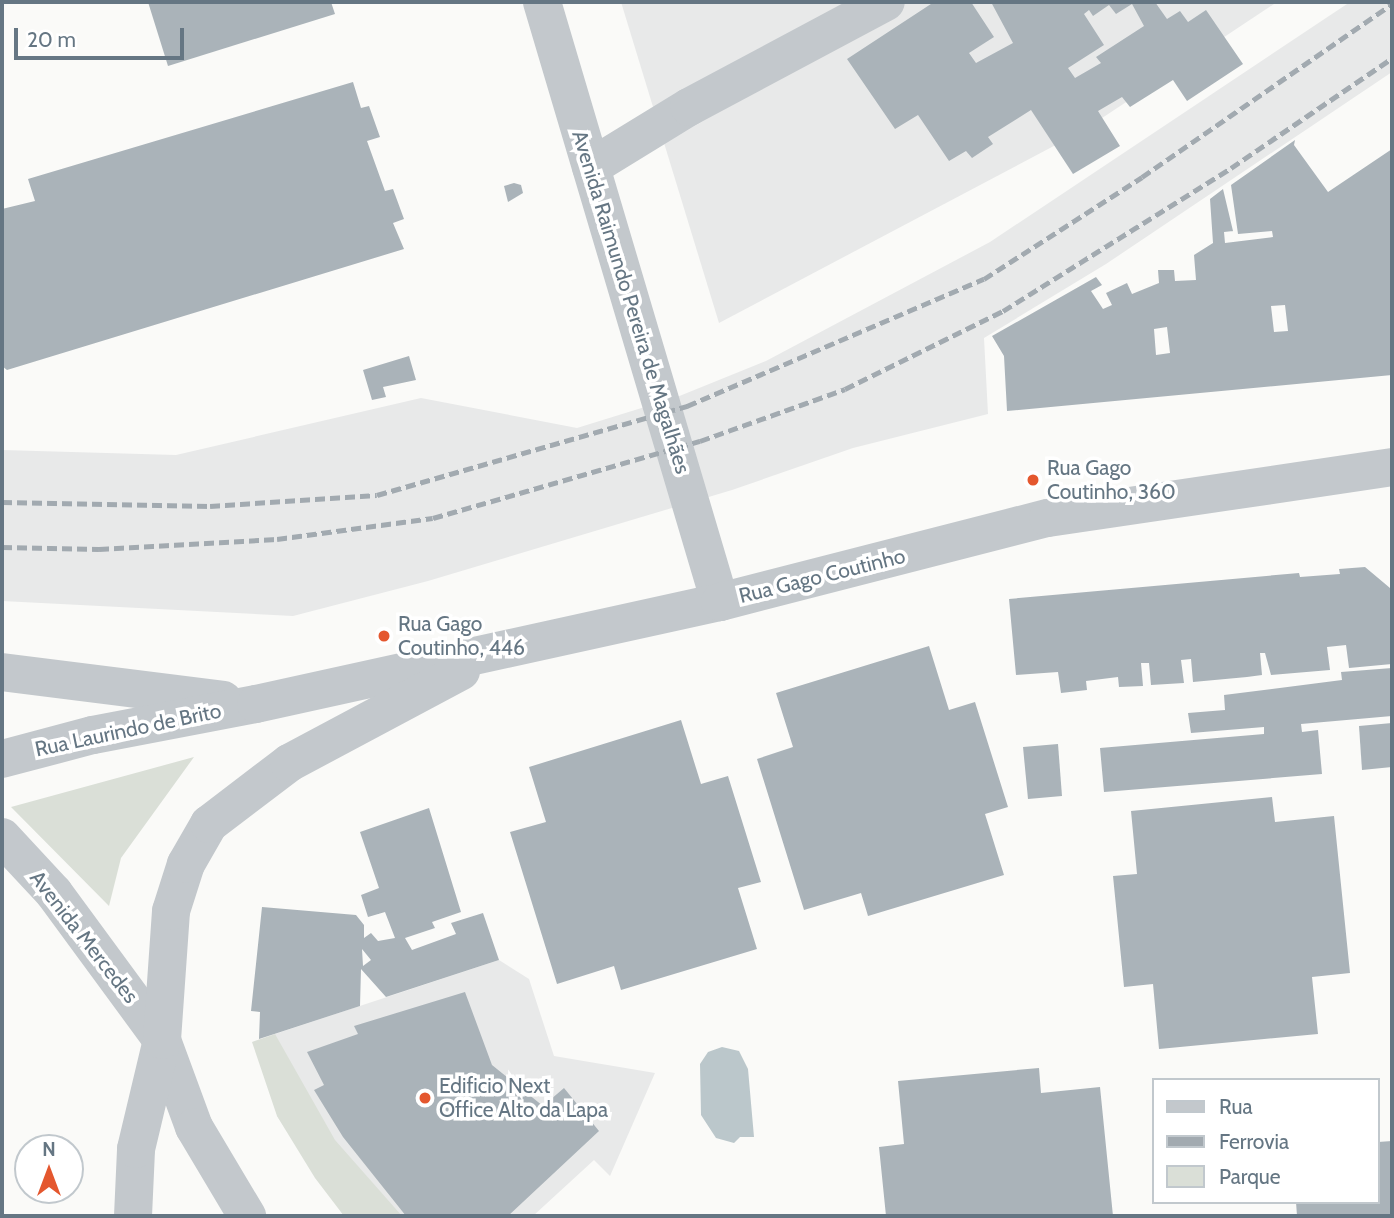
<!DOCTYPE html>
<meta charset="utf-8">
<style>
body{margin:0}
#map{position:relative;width:1394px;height:1218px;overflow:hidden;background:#fafaf8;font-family:Cabin,sans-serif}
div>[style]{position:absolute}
.built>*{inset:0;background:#e8e9e9}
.green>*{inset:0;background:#dadfd7}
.water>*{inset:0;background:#bbc7cb}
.building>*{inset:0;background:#aab3b9}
.minor>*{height:38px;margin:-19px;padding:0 19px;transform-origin:19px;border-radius:19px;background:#c3c8cc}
.rail>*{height:5px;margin-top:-2.5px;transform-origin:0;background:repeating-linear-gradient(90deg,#a2aab0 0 10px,transparent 0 15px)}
.dots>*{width:19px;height:19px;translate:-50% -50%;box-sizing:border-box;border:4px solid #fff;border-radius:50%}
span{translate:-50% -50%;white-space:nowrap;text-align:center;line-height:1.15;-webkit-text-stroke:7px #fff;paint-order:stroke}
.street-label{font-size:21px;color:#657683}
.poi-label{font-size:21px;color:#657683}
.left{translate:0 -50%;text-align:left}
.frame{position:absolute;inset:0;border:4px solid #657683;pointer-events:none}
.legend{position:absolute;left:1152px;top:1078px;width:228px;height:126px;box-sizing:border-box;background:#fff;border:2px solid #c1c8cd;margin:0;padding:9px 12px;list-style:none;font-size:21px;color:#657683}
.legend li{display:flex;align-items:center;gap:14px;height:35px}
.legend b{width:35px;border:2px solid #c1c8cd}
.north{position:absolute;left:14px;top:1134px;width:70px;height:70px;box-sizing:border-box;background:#fff;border:2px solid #c1c8cd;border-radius:50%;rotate:0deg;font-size:19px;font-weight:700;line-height:28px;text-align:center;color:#657683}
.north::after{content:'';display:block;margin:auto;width:24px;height:32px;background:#e4572e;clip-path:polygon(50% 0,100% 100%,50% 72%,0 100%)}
.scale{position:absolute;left:14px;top:28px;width:170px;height:32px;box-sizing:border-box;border:4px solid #657683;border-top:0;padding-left:9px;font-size:21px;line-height:24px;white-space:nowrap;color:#657683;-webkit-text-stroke:5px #fff;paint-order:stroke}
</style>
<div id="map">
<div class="built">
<div style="clip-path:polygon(621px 2px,1277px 2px,1084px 130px,719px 323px)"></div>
<div style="clip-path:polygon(1350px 2px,1392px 2px,1392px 72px,1106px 264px,984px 338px,988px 414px,853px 448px,732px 490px,428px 581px,293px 616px,2px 601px,2px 450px,176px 455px,421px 398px,577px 428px,677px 397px,766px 361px,990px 242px)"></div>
<div style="clip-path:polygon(499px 960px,529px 979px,554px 1056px,655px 1073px,610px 1176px,594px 1160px,533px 1216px,344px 1216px,277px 1116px,275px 1034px)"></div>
</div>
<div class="green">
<div style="clip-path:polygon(194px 757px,121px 858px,109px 906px,11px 807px)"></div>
<div style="clip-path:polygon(275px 1034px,335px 1140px,402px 1216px,344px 1216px,315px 1178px,277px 1116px,252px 1042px)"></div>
</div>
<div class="water">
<div style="clip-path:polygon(722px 1047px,739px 1051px,748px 1069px,754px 1137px,740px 1137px,734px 1143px,716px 1138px,701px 1115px,700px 1064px,708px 1052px)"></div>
</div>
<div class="building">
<div style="clip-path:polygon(148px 2px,331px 2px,335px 14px,168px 66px)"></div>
<div style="clip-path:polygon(evenodd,934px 2px,971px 2px,994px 37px,969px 53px,976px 63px,1013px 43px,991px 2px,1155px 2px,1167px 19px,1180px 11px,1188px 22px,1206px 10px,1243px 64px,1187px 101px,1173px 80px,1130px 107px,1122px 97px,1098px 111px,1120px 146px,1073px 174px,1031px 110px,988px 137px,993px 144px,972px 158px,966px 151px,949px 161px,918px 115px,895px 129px,847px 59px,934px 2px,1132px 4px,1144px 26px,1096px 57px,1101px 63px,1075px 78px,1068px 68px,1104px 45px,1084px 14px,1089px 10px,1093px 16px,1109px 5px,1116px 14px,1132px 4px)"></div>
<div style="clip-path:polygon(353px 82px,361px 108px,369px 106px,380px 137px,367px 141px,385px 191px,393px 189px,404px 219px,393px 223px,404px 249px,7px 370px,2px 366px,2px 209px,35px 201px,28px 179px)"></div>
<div style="clip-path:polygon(evenodd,1295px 140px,1294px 145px,1328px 192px,1392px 149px,1392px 375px,1007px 411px,1004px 356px,992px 336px,1096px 277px,1102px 285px,1091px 291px,1103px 309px,1112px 305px,1106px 293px,1127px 283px,1132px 294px,1159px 283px,1158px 270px,1174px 270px,1175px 281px,1196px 280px,1194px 255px,1213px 243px,1210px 199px,1223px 189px,1233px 231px,1224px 232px,1225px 243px,1273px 237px,1272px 231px,1238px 234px,1231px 185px,1295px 140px,1285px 305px,1288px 331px,1274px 332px,1271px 306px,1285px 305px,1295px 140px,1167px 327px,1170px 353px,1156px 355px,1154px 329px,1167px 327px)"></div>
<div style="clip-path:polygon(514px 183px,521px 185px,523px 193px,508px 202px,504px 186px)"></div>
<div style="clip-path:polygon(409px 356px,416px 380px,383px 387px,386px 397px,372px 400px,363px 370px)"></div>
<div style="clip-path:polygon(1365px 567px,1390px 588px,1392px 664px,1349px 668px,1346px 645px,1327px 647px,1330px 670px,1271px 675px,1265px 653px,1260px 653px,1262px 675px,1247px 677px,1193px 682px,1191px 659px,1181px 660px,1184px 683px,1151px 685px,1149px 663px,1141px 663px,1143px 686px,1119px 687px,1118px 677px,1086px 681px,1087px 690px,1061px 693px,1058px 672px,1016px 675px,1009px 599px,1299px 573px,1300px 577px,1340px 574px,1339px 569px)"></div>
<div style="clip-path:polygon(929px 646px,949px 710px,975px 702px,1008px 807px,985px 814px,1004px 875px,868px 916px,861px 893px,804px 910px,757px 759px,793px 747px,776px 693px)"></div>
<div style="clip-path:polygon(1392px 668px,1392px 716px,1301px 724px,1302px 732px,1318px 730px,1322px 774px,1104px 792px,1100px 748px,1264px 734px,1264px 727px,1191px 733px,1188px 713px,1225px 710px,1224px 695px,1342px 680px,1341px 672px)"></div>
<div style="clip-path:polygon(681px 720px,701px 784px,728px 776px,761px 882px,738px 888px,757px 949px,621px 990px,614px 966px,557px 984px,510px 832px,546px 822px,529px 767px)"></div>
<div style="clip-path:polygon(1392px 723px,1392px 767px,1362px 770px,1359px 726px)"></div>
<div style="clip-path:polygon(1058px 744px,1062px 796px,1028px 799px,1023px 747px)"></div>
<div style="clip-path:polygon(1272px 797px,1275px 822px,1334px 816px,1350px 973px,1312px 977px,1318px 1034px,1159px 1049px,1153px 984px,1124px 987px,1113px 876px,1137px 874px,1131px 811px)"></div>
<div style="clip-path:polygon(evenodd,429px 808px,461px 912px,432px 922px,435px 928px,405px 938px,412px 950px,456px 934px,451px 923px,483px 913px,499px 960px,386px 997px,361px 969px,360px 1006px,259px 1039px,260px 1012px,251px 1011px,262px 907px,356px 915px,364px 925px,364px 938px,371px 933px,378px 941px,395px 938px,385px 912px,368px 917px,361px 895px,379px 888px,360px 832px,429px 808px,362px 949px,371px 960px,363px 966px,362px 949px)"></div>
<div style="clip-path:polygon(465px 992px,492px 1065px,543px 1106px,564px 1088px,599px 1131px,508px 1216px,406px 1216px,343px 1137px,314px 1090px,324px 1085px,307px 1052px,358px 1034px,354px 1026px)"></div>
<div style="clip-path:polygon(1039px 1068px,1041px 1093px,1100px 1087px,1113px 1216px,886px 1216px,879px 1147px,904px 1144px,898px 1081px)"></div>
<div style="clip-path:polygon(1392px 1141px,1392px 1216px,1297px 1216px,1296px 1202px,1378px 1202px,1378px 1142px)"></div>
</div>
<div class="minor">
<div style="left:542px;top:2px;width:626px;rotate:73.48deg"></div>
<div style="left:591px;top:167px;width:115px;rotate:-31.5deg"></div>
<div style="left:689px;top:107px;width:223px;rotate:-28.1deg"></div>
<div style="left:2px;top:672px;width:223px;rotate:7.2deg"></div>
<div style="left:2px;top:759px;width:94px;rotate:-14.8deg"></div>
<div style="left:93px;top:735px;width:166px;rotate:-10.8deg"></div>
<div style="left:256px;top:704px;width:475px;rotate:-12.4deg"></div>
<div style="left:720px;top:602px;width:339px;rotate:-14.4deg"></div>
<div style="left:1048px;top:518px;width:348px;rotate:-8.4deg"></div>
<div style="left:2px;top:837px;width:76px;rotate:47.1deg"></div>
<div style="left:54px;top:893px;width:182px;rotate:53.7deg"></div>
<div style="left:162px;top:1040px;width:93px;rotate:69.8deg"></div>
<div style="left:194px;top:1127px;width:104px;rotate:59.2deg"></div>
<div style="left:133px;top:1216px;width:67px;rotate:-87.4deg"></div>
<div style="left:136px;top:1149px;width:112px;rotate:-76.6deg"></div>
<div style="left:162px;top:1040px;width:129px;rotate:-86deg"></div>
<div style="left:171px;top:911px;width:49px;rotate:-72.3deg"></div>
<div style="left:186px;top:864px;width:46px;rotate:-60.1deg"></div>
<div style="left:209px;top:824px;width:101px;rotate:-37.3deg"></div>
<div style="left:289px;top:763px;width:195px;rotate:-28.1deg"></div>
</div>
<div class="rail">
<div style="left:2px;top:502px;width:208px;rotate:1.1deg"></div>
<div style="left:210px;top:506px;width:167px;rotate:-3.8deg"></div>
<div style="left:377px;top:495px;width:323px;rotate:-16deg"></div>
<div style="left:687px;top:406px;width:323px;rotate:-23.2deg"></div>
<div style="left:984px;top:279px;width:188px;rotate:-32.8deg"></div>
<div style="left:1142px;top:177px;width:304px;rotate:-34.7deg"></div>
<div style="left:2px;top:547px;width:97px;rotate:1.2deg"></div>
<div style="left:99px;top:549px;width:178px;rotate:-3.2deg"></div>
<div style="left:277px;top:539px;width:157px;rotate:-7.7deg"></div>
<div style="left:433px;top:518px;width:278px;rotate:-16.1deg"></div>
<div style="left:700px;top:441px;width:154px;rotate:-19.7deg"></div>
<div style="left:845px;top:389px;width:176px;rotate:-26.3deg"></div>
<div style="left:1003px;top:311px;width:269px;rotate:-32.1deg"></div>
<div style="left:1231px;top:168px;width:195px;rotate:-34.3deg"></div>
</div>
<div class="dots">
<div style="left:1033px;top:480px;background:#e4572e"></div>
<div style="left:384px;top:636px;background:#e4572e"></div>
<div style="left:425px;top:1098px;background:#e4572e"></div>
</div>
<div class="street-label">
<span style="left:631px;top:302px;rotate:73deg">Avenida Raimundo Pereira de Magalhães</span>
<span style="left:822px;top:576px;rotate:-14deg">Rua Gago Coutinho</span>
<span style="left:128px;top:730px;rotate:-12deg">Rua Laurindo de Brito</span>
<span style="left:84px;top:937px;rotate:52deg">Avenida Mercedes</span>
</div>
<div class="poi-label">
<span class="left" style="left:1047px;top:480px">Rua Gago<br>Coutinho, 360</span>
<span class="left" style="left:398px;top:636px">Rua Gago<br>Coutinho, 446</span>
<span class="left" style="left:439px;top:1098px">Edificio Next<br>Office Alto da Lapa</span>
</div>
<div class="frame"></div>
<ul class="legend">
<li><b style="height:9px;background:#c3c8cc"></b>Rua</li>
<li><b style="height:9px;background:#a2aab0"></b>Ferrovia</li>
<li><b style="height:19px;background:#dadfd7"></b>Parque</li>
</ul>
<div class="north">N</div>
<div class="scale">20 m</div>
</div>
